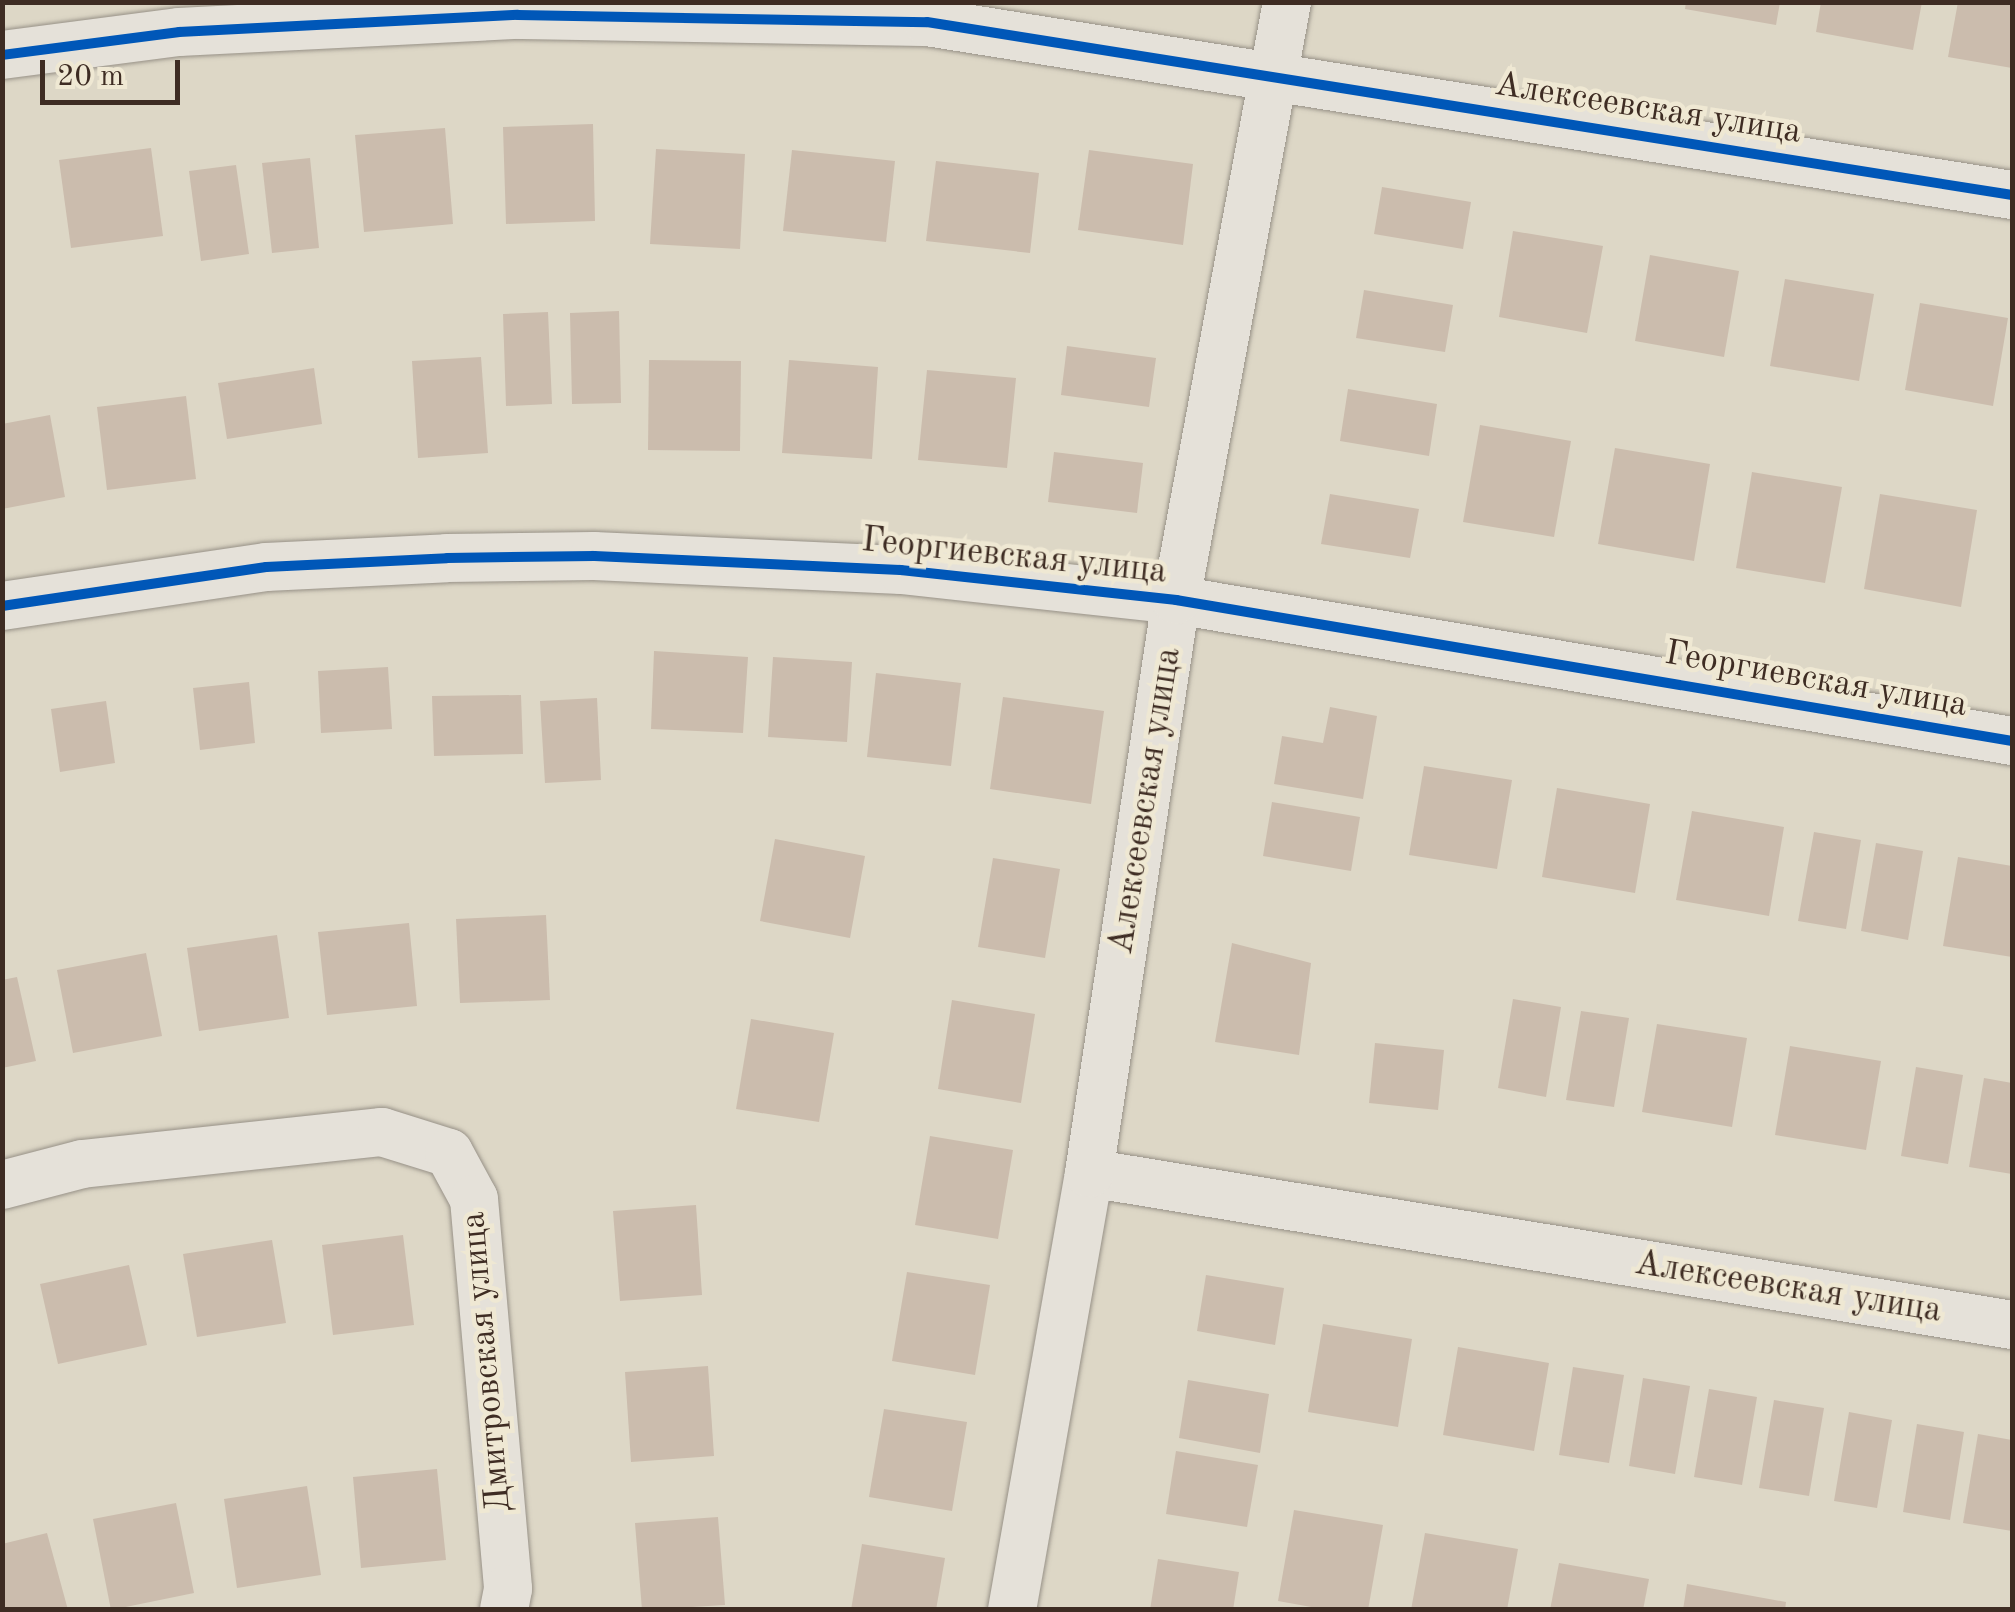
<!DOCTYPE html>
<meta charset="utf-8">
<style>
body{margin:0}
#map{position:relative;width:2015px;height:1612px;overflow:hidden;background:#ddd7c6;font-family:"Old Standard TT",serif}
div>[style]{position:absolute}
.building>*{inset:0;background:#cbbcad}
.roads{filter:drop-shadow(0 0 2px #979187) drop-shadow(0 0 2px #979187)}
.minor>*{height:48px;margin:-24px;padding:0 24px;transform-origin:24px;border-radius:24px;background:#e5e1d9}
.cycleway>*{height:10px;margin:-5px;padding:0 5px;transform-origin:5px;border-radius:5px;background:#0057b8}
span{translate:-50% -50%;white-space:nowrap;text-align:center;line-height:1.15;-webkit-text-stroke:9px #efe8d3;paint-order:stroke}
.street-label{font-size:35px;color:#3e2c23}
.frame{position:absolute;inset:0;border:5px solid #3e2c23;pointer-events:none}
.scale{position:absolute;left:40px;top:60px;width:140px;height:45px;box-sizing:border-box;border:5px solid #3e2c23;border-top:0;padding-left:12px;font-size:30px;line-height:35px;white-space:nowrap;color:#3e2c23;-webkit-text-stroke:8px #efe8d3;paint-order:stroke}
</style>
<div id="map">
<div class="building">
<div style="clip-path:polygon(1686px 2px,1780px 2px,1776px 25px,1685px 9px)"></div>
<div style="clip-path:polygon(1821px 2px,1922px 2px,1913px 50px,1816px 32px)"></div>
<div style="clip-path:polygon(1958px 2px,2012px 2px,2012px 68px,1948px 57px)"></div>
<div style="clip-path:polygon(593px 124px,595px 221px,506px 224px,503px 127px)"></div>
<div style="clip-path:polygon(445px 128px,453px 224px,364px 232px,355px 135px)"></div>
<div style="clip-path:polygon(151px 148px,163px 236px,71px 248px,59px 160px)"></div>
<div style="clip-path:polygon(656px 149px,745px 154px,740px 249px,650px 244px)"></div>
<div style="clip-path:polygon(792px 150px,895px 161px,886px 242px,783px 231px)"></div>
<div style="clip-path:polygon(1089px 150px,1193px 164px,1183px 245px,1078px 230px)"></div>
<div style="clip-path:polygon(310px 158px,319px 248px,272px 253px,262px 163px)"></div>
<div style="clip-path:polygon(936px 161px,1039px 173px,1030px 253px,926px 241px)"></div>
<div style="clip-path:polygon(236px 165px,249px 254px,201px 261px,189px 171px)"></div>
<div style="clip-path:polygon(1382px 187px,1471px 202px,1463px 249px,1374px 234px)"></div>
<div style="clip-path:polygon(1513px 231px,1603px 246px,1587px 333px,1499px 317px)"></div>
<div style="clip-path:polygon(1650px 255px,1739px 271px,1724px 357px,1635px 341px)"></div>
<div style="clip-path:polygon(1785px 279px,1874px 294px,1859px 381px,1770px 366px)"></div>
<div style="clip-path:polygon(1364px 290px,1453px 305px,1445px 352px,1356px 338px)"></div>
<div style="clip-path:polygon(1920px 303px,2008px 318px,1993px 406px,1905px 390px)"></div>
<div style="clip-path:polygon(619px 311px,621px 403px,572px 404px,570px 313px)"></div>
<div style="clip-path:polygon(548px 312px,552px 404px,506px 406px,503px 314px)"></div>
<div style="clip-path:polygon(1067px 346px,1156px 358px,1149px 407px,1061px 395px)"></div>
<div style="clip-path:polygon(481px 357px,488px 453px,418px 458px,412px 361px)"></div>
<div style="clip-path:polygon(649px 360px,741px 361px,740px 451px,648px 450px)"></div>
<div style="clip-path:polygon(789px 360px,878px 367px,872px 459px,782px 453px)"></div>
<div style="clip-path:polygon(314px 368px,322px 424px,227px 439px,218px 383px)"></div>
<div style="clip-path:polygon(927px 370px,1016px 378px,1007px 468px,918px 460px)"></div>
<div style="clip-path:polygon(1348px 389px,1437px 404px,1429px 456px,1340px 441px)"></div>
<div style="clip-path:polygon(186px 396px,196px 479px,107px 490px,97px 407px)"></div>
<div style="clip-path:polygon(50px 415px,65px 497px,2px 509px,2px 424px)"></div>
<div style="clip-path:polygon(1480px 425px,1571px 441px,1554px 537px,1463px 522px)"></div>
<div style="clip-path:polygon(1615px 448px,1710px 464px,1694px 561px,1598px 544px)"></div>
<div style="clip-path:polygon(1054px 452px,1143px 463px,1137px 513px,1048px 502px)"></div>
<div style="clip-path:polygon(1752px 472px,1842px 487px,1825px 583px,1736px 568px)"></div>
<div style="clip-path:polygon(1330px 494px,1419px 509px,1410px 558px,1321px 544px)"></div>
<div style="clip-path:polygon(1880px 494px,1977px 510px,1961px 607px,1864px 589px)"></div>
<div style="clip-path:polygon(654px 651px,748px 657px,743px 733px,651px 729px)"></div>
<div style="clip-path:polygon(773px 657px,852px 662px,847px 742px,768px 737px)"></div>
<div style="clip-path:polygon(388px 667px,392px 729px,321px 733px,318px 671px)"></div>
<div style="clip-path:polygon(876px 673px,961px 683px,951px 766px,867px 757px)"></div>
<div style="clip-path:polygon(249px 682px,255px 743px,200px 750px,193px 688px)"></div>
<div style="clip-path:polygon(521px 695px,523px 754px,434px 756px,432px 696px)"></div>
<div style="clip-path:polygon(1003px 697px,1104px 711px,1091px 804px,990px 789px)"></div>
<div style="clip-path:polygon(597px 698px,601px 780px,545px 783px,540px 701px)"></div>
<div style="clip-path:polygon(106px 701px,115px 763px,60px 772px,51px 709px)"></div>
<div style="clip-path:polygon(1330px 707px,1377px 716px,1363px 799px,1274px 784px,1282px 736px,1323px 743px)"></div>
<div style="clip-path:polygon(1424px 766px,1512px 780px,1497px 869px,1409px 855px)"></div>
<div style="clip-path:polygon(1557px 788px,1650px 804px,1635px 893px,1542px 877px)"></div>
<div style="clip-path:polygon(1272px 802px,1360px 817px,1351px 871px,1263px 856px)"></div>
<div style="clip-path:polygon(1692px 811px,1784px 827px,1769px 916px,1676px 900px)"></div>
<div style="clip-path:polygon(1814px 832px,1861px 840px,1846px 929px,1798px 921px)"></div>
<div style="clip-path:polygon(775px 839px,865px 856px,850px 938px,760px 921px)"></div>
<div style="clip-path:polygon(1876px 843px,1923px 851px,1908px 940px,1861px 931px)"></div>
<div style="clip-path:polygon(1958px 857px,2012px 866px,2012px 957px,1943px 946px)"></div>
<div style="clip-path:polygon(993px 858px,1060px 869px,1045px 958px,978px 947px)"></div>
<div style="clip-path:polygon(546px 915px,550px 1000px,460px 1003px,456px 919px)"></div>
<div style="clip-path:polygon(409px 923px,417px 1006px,327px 1015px,318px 932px)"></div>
<div style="clip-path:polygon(277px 935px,289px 1018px,199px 1031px,187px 948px)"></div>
<div style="clip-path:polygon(1232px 943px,1311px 963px,1299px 1055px,1215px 1042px)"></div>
<div style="clip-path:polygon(146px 953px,162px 1036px,73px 1053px,57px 970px)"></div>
<div style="clip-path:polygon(17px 977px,36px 1061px,2px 1068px,2px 980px)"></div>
<div style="clip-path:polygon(1513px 999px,1561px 1007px,1546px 1097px,1498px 1088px)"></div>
<div style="clip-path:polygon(952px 1000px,1035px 1014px,1021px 1103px,938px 1089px)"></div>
<div style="clip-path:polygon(1581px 1011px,1629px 1018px,1614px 1107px,1566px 1100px)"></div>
<div style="clip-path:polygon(751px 1019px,834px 1033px,819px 1122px,736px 1109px)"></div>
<div style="clip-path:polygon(1657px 1024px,1747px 1038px,1732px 1127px,1642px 1112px)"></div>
<div style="clip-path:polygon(1375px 1043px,1444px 1050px,1438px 1110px,1369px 1103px)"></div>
<div style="clip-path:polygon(1790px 1046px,1881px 1061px,1866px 1150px,1775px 1135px)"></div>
<div style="clip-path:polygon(1916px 1067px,1963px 1075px,1948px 1164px,1901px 1156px)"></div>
<div style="clip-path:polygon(1984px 1078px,2012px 1083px,2012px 1174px,1969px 1167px)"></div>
<div style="clip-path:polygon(930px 1136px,1013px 1150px,998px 1239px,915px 1225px)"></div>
<div style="clip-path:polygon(696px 1205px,702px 1295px,620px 1301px,613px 1211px)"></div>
<div style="clip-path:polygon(403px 1235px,414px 1325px,333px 1335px,322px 1245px)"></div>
<div style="clip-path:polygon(272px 1240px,286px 1323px,197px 1337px,183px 1254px)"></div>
<div style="clip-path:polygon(129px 1265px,147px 1345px,58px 1364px,40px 1284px)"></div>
<div style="clip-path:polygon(907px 1272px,990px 1285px,975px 1375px,892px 1361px)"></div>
<div style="clip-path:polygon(1206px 1275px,1284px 1288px,1275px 1345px,1197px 1331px)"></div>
<div style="clip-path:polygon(1323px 1324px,1412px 1339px,1398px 1427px,1308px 1412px)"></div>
<div style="clip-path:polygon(1458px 1347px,1549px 1363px,1534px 1451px,1443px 1435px)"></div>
<div style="clip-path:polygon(708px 1366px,714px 1456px,631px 1462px,625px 1372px)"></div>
<div style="clip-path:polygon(1573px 1367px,1624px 1375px,1609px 1463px,1559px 1455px)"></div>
<div style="clip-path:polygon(1643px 1378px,1690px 1386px,1675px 1474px,1629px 1466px)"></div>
<div style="clip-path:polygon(1188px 1380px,1269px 1394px,1260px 1453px,1179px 1438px)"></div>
<div style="clip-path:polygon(1709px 1389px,1757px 1397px,1742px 1485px,1694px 1477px)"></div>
<div style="clip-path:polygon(1774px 1400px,1824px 1408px,1809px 1496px,1759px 1488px)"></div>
<div style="clip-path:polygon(884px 1409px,967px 1422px,952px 1511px,869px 1497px)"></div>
<div style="clip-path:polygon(1849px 1412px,1892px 1420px,1877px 1508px,1834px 1501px)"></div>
<div style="clip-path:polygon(1917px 1424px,1964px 1432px,1950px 1520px,1903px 1512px)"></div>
<div style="clip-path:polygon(1978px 1434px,2012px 1440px,2012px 1531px,1963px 1523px)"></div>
<div style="clip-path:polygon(1176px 1451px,1258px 1465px,1247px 1527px,1166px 1514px)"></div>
<div style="clip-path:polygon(437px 1469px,446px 1560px,361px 1568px,353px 1477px)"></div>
<div style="clip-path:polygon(307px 1486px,321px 1575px,237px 1588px,224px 1499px)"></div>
<div style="clip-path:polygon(176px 1503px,194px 1593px,111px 1610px,93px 1519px)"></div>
<div style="clip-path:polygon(1294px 1510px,1383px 1525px,1368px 1610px,1328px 1610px,1278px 1601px)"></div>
<div style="clip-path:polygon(718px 1517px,725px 1605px,642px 1610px,635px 1523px)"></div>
<div style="clip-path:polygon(47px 1533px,68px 1610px,2px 1610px,2px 1544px)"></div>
<div style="clip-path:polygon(1425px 1533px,1518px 1549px,1507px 1610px,1411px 1610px)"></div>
<div style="clip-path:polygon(862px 1544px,945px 1558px,936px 1610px,851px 1610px)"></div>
<div style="clip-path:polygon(1158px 1559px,1239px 1572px,1233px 1610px,1150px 1610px)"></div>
<div style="clip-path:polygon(1559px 1563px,1649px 1579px,1643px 1610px,1550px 1610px)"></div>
<div style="clip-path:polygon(1687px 1584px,1786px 1602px,1785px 1610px,1683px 1610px)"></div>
</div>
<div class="roads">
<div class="minor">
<div style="left:2px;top:55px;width:178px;rotate:-7.4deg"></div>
<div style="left:179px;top:32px;width:339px;rotate:-2.9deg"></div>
<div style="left:518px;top:15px;width:409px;rotate:1deg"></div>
<div style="left:927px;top:22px;width:1099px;rotate:9.06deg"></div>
<div style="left:2px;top:606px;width:267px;rotate:-8.4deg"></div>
<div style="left:266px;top:567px;width:181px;rotate:-2.8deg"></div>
<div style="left:447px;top:558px;width:147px;rotate:-0.8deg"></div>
<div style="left:594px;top:556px;width:307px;rotate:2.6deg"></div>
<div style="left:901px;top:570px;width:277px;rotate:6.2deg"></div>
<div style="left:1176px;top:600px;width:848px;rotate:9.57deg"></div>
<div style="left:1089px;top:1173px;width:935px;rotate:9.35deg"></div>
<div style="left:2px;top:1185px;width:83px;rotate:-14.7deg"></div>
<div style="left:82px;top:1164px;width:302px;rotate:-6.1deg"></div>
<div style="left:382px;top:1132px;width:70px;rotate:17.4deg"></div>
<div style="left:449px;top:1153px;width:52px;rotate:61.5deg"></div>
<div style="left:474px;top:1199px;width:391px;rotate:85deg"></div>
<div style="left:508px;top:1589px;width:21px;rotate:101deg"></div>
<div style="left:1012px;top:1610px;width:444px;rotate:-80deg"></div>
<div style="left:1089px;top:1173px;width:580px;rotate:-81.37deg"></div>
<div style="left:1176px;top:600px;width:608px;rotate:-79.48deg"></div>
</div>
</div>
<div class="cycleway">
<div style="left:2px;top:55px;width:178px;rotate:-7.4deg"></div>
<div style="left:179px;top:32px;width:339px;rotate:-2.9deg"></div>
<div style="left:518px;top:15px;width:409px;rotate:1deg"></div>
<div style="left:927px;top:22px;width:1099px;rotate:9.06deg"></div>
<div style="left:2px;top:606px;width:267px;rotate:-8.4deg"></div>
<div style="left:266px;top:567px;width:181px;rotate:-2.8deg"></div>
<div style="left:447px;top:558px;width:147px;rotate:-0.8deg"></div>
<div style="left:594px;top:556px;width:307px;rotate:2.6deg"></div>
<div style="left:901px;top:570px;width:277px;rotate:6.2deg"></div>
<div style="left:1176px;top:600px;width:848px;rotate:9.57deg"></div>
</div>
<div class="street-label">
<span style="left:1648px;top:109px;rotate:9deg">Алексеевская улица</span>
<span style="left:1014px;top:557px;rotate:6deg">Георгиевская улица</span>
<span style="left:1816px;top:680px;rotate:10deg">Георгиевская улица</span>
<span style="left:1146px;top:801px;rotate:-81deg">Алексеевская улица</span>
<span style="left:1788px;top:1288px;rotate:9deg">Алексеевская улица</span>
<span style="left:487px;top:1362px;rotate:-95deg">Дмитровская улица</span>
</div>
<div class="frame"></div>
<div class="scale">20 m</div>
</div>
